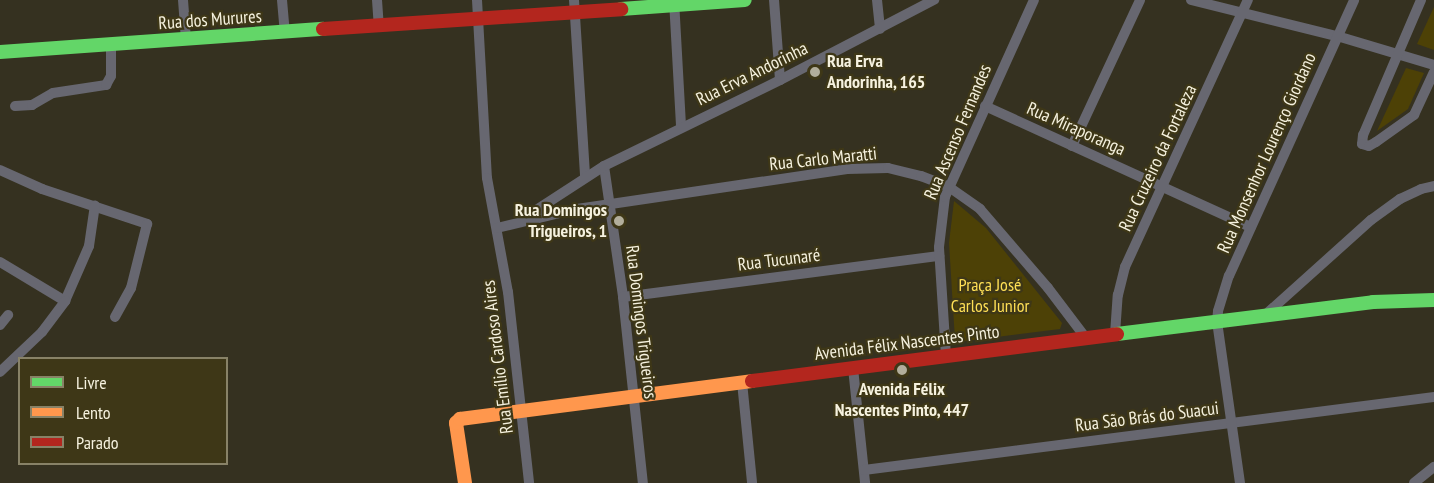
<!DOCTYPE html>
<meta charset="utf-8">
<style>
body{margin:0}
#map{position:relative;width:1434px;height:483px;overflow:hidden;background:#353120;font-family:"PT Sans Narrow",sans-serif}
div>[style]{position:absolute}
.green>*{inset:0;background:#4d4106}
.street>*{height:10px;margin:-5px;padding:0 5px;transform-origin:5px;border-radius:5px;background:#676770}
.fast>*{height:14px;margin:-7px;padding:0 7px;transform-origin:7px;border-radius:7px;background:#63d668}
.slow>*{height:14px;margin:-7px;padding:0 7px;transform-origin:7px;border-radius:7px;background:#ff974d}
.jam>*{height:14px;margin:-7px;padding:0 7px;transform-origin:7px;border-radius:7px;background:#b3261e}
.dots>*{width:16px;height:16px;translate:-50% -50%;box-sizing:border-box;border:3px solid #3e3717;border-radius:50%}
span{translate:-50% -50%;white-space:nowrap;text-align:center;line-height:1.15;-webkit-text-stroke:4.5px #3e3717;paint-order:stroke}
.street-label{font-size:18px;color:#f6f2df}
.poi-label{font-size:18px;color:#f6f2df;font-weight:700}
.left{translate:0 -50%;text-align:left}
.right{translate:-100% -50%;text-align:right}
.park-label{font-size:18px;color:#fedf55}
.legend{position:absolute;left:18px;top:357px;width:210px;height:108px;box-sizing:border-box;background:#3e3717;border:2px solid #888267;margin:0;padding:8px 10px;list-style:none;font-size:18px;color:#f6f2df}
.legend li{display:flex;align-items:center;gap:12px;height:30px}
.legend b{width:30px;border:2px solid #888267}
</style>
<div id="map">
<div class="green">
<div style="clip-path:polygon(1434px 7px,1434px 50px,1417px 44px)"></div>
<div style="clip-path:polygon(1406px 68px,1424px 73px,1408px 109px,1377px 131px)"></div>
<div style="clip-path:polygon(954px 201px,986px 228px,1062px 323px,1060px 329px,958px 342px,955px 340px,949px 243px)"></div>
</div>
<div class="street">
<div style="left:183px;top:0;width:40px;rotate:85.7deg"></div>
<div style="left:282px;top:0;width:33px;rotate:85deg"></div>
<div style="left:377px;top:0;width:26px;rotate:86deg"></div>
<div style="left:477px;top:0;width:178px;rotate:86.8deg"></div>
<div style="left:487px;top:178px;width:116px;rotate:79.6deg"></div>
<div style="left:508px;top:292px;width:192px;rotate:83.7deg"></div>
<div style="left:574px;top:0;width:176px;rotate:86.4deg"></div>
<div style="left:674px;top:0;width:127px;rotate:86.8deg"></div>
<div style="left:774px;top:0;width:80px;rotate:85.7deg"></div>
<div style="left:877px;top:0;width:29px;rotate:84deg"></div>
<div style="left:1191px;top:0;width:150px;rotate:13.9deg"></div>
<div style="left:1337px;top:36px;width:101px;rotate:16.6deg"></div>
<div style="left:1421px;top:0;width:147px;rotate:113.2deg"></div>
<div style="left:1363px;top:135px;width:9px;rotate:96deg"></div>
<div style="left:1362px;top:144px;width:7px;rotate:16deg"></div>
<div style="left:1369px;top:146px;width:8px;rotate:-30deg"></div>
<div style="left:1376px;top:142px;width:47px;rotate:-35.4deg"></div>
<div style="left:1414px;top:115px;width:47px;rotate:-65.1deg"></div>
<div style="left:15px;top:106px;width:17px;rotate:-3deg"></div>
<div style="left:32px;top:105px;width:24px;rotate:-30deg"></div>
<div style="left:53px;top:93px;width:54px;rotate:-8.6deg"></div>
<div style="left:106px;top:85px;width:10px;rotate:-61deg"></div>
<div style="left:111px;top:76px;width:31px;rotate:-90deg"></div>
<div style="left:985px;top:106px;width:292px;rotate:24.5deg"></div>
<div style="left:1072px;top:146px;width:161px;rotate:-65deg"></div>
<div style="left:604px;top:166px;width:132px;rotate:81.7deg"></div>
<div style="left:623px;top:297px;width:187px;rotate:83.9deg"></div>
<div style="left:0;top:170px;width:46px;rotate:24.3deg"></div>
<div style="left:42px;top:189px;width:111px;rotate:18.4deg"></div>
<div style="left:147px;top:224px;width:66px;rotate:104deg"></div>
<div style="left:131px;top:288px;width:33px;rotate:119deg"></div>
<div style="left:524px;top:218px;width:95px;rotate:-33deg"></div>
<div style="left:604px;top:166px;width:196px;rotate:-26deg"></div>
<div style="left:780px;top:80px;width:174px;rotate:-27.5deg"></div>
<div style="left:497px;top:228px;width:82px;rotate:-13.4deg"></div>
<div style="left:577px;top:209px;width:273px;rotate:-8.4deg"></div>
<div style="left:847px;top:169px;width:41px;rotate:-1.4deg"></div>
<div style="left:888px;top:168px;width:34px;rotate:14deg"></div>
<div style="left:921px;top:176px;width:30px;rotate:21deg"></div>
<div style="left:949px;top:187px;width:38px;rotate:35deg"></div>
<div style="left:980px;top:209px;width:104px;rotate:49.3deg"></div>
<div style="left:1048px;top:288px;width:63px;rotate:52.8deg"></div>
<div style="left:0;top:262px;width:76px;rotate:31deg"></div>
<div style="left:65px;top:301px;width:60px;rotate:-66.4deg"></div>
<div style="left:89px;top:246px;width:41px;rotate:-81.7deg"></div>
<div style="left:623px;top:297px;width:319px;rotate:-7.4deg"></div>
<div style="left:1264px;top:316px;width:144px;rotate:-41.9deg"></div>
<div style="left:1371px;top:220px;width:36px;rotate:-36deg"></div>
<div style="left:1400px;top:199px;width:23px;rotate:-25deg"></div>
<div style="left:1421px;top:189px;width:13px;rotate:-13deg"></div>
<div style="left:0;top:325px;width:13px;rotate:-51deg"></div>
<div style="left:1115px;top:334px;width:39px;rotate:-86deg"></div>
<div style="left:1118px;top:295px;width:29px;rotate:-76deg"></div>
<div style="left:1125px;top:267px;width:294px;rotate:-65.3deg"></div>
<div style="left:946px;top:356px;width:109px;rotate:-93.7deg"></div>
<div style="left:939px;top:247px;width:50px;rotate:-83.2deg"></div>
<div style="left:945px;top:197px;width:216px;rotate:-65.7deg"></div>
<div style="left:853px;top:368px;width:116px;rotate:84deg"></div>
<div style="left:0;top:372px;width:58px;rotate:-43.6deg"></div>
<div style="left:42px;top:332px;width:39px;rotate:-53deg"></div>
<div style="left:742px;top:382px;width:101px;rotate:84.3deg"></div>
<div style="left:864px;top:470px;width:575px;rotate:-7.3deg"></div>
<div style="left:1240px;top:483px;width:164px;rotate:-98.1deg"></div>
<div style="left:1217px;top:321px;width:10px;rotate:-84deg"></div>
<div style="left:1218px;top:311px;width:37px;rotate:-73deg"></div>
<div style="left:1229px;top:276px;width:303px;rotate:-65.6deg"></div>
<div style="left:1414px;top:483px;width:26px;rotate:-39deg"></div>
</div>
<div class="fast">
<div style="left:621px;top:9px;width:124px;rotate:-4.2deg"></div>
<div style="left:0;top:52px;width:324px;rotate:-4.1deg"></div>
<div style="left:1117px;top:334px;width:258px;rotate:-7.1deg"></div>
<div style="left:1373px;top:302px;width:61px;rotate:-1.9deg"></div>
</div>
<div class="slow">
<div style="left:465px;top:483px;width:61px;rotate:-98.5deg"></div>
<div style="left:456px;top:423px;width:6px;rotate:-45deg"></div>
<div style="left:460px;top:419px;width:294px;rotate:-7.4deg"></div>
</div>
<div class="jam">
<div style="left:323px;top:29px;width:299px;rotate:-3.8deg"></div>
<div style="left:752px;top:381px;width:368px;rotate:-7.3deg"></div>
</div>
<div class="dots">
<div style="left:815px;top:72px;background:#b2ae9c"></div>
<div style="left:619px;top:221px;background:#b2ae9c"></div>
<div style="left:902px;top:370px;background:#b2ae9c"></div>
</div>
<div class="street-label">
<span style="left:210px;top:20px;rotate:-4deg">Rua dos Murures</span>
<span style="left:752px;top:74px;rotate:-26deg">Rua Erva Andorinha</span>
<span style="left:1076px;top:129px;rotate:24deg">Rua Miraporanga</span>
<span style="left:958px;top:132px;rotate:-67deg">Rua Ascenso Fernandes</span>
<span style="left:1267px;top:153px;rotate:-66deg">Rua Monsenhor Lourenço Giordano</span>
<span style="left:1158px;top:158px;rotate:-65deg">Rua Cruzeiro da Fortaleza</span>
<span style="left:823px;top:159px;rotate:-6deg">Rua Carlo Maratti</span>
<span style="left:779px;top:260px;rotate:-7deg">Rua Tucunaré</span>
<span style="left:641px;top:322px;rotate:83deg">Rua Domingos Trigueiros</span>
<span style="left:907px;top:343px;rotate:-7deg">Avenida Félix Nascentes Pinto</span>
<span style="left:498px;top:357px;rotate:-97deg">Rua Emílio Cardoso Aires</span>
<span style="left:1147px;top:417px;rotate:-7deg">Rua São Brás do Suacui</span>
</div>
<div class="poi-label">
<span class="left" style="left:827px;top:72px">Rua Erva<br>Andorinha, 165</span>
<span class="right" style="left:607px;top:221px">Rua Domingos<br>Trigueiros, 1</span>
<span style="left:902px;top:400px">Avenida Félix<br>Nascentes Pinto, 447</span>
</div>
<div class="park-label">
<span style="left:990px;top:296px">Praça José<br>Carlos Junior</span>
</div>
<ul class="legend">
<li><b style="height:8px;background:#63d668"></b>Livre</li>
<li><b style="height:8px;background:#ff974d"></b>Lento</li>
<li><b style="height:8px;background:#b3261e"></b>Parado</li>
</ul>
</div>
